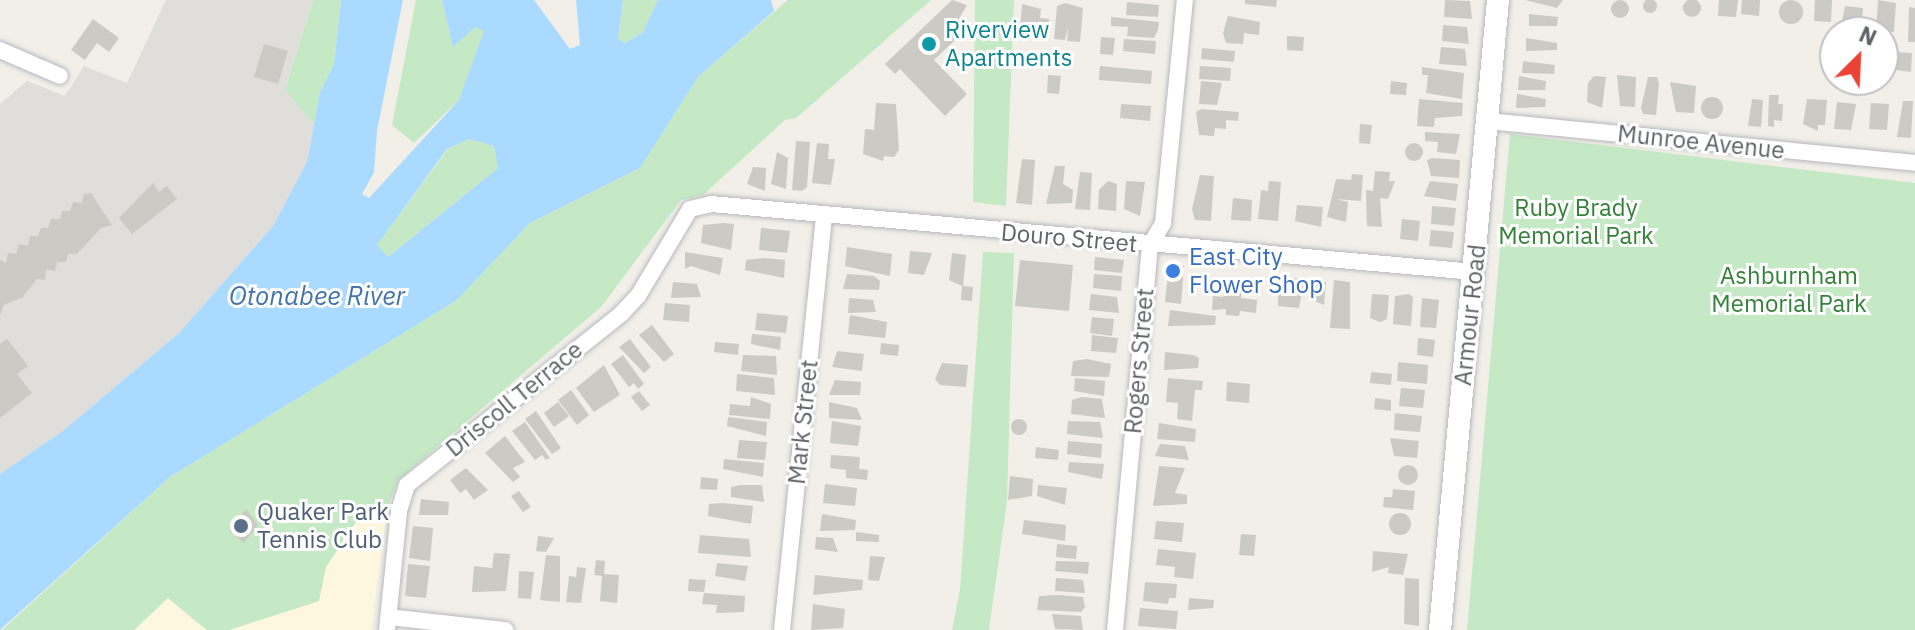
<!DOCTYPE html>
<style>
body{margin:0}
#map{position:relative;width:1915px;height:630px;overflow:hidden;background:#f1efe8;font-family:"IBM Plex Sans",sans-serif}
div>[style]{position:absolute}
.commercial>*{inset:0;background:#fef7e0}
.industrial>*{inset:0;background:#e0deda}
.green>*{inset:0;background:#c5e8c5}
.water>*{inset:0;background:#aadaff}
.building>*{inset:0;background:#cccac5}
.round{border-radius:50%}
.roads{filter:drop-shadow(0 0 2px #b5b8bc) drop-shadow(0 0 2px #b5b8bc)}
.street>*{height:16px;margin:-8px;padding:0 8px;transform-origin:8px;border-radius:8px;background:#fff}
.secondary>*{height:22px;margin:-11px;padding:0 11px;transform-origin:11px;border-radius:11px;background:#fff}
.dots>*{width:22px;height:22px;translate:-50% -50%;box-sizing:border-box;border:4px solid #fff;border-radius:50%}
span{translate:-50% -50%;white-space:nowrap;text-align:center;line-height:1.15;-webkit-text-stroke:6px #fff;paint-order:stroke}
.culture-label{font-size:24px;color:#0d838f}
.left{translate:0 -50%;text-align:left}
.street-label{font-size:24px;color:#5f6368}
.park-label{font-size:24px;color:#348238}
.shop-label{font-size:24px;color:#366cbe}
.service-label{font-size:24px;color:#4e5e75}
.water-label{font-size:26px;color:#4174aa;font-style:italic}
.north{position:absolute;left:1819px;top:16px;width:80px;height:80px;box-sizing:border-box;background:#fff;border:2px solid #bfc1c3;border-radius:50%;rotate:24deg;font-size:22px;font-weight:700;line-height:32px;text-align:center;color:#5f6368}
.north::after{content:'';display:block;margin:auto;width:28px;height:36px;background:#ea4335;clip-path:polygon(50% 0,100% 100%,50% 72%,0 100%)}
</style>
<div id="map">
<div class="commercial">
<div style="clip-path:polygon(387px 509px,371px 630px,229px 630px,319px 601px,326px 567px,360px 516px)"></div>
<div style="clip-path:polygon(168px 598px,194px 621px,207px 630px,134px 630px)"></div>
</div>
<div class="industrial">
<div style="clip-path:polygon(166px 0,313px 0,285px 89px,314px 124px,307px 162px,273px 226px,179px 333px,64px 430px,0 474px,0 104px,27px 81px,65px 96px,84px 66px,127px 83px)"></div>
</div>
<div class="green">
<div style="clip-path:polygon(313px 0,341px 0,334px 64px,320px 92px,314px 124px,285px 90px)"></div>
<div style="clip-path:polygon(416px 0,442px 0,453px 46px,475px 27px,485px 31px,459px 100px,414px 143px,392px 125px)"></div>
<div style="clip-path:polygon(623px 0,658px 0,643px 32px,625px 43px,618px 39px)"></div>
<div style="clip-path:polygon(788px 0,931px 0,796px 118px,785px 120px,703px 195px,681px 200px,601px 307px,398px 480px,387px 509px,360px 516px,326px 567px,319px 601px,229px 630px,207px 630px,168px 598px,134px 630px,2px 630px,170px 477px,457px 300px,530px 223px,640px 168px,698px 77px)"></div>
<div style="clip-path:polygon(975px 0,1014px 0,1006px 206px,973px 202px)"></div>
<div style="clip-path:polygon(1510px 134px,1915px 183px,1915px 630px,1467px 630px)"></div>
<div style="clip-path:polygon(469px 139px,494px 146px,498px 168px,388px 257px,376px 246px,448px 149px)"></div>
<div style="clip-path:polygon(983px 252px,1014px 253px,1007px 501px,989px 630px,952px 630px,960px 590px)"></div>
</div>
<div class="water">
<div style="clip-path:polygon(evenodd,341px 0,403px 0,377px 131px,374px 172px,362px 194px,369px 198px,459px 100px,484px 31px,475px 27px,453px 47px,442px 0,534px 0,570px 49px,580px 45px,576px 0,623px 0,618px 39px,625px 43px,643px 32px,658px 0,771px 0,774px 11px,698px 77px,640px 168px,530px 223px,457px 300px,170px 477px,0 630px,0 474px,64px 430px,179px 333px,273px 226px,307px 162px,320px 92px,334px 64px,341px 0,469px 139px,494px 146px,498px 168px,388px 257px,377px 245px,447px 149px,469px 139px)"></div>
</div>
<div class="building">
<div class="round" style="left:1643px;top:-1px;width:14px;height:14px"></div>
<div class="round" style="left:1683px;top:-1px;width:18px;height:18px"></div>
<div class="round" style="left:1611px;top:0;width:18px;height:18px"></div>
<div style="clip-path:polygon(952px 0,967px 5px,959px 19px,968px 28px,934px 60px,967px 94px,945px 116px,900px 69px,895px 74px,885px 64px)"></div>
<div style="clip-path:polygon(1245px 0,1277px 0,1276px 7px,1245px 4px)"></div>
<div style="clip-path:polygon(1445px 0,1470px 1px,1472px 19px,1444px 17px)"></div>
<div style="clip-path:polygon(1525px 0,1563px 0,1557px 8px)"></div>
<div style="clip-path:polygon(1719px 0,1738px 0,1736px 17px,1718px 16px)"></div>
<div style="clip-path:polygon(1742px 0,1760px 0,1759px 16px,1741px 14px)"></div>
<div style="clip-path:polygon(1815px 0,1832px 0,1831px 22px,1814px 21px)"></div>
<div style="clip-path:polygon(1878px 0,1896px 3px,1894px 32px,1876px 31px)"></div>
<div class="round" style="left:1779px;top:0;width:24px;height:24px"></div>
<div style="clip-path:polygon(1127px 2px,1159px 5px,1158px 17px,1126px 15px)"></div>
<div style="clip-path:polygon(1065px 3px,1083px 8px,1080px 42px,1067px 41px,1068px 27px,1065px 40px,1054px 39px,1057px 6px)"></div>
<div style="clip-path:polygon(1022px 4px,1041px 9px,1040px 18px,1049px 19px,1047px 35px,1020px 30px)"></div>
<div style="clip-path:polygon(1845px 6px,1863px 8px,1861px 32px,1840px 32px)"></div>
<div style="clip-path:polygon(1909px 7px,1915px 8px,1915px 42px,1908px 42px)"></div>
<div style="clip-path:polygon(1529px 14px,1558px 17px,1557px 26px,1529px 26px)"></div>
<div style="clip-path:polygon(1228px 16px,1260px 22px,1259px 35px,1244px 33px,1243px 44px,1226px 43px,1223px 33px)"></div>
<div style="clip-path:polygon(1111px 17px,1159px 22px,1158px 30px,1154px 38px,1127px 36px,1128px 27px,1111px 26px)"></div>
<div style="clip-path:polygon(93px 19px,119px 38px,109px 52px,97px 43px,85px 60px,71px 50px)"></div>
<div style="clip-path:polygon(1443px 25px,1467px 27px,1469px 44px,1442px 41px)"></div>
<div style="clip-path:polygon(1287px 36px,1304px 37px,1303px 51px,1287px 50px)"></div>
<div style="clip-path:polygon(1101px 37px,1115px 38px,1113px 55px,1100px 54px)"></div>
<div style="clip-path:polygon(1526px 38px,1557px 43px,1557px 50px,1526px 51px)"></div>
<div style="clip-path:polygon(1124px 39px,1156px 41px,1155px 54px,1123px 51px)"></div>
<div style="clip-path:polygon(264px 44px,288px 51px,278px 84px,254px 77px)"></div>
<div style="clip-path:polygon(1441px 47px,1465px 49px,1467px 66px,1439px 64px)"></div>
<div style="clip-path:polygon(1202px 48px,1235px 51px,1234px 62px,1201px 59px)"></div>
<div style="clip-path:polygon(1897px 52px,1912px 53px,1911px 72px,1896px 70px)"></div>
<div style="clip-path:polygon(1523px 61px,1555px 65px,1554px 74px,1522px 73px)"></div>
<div style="clip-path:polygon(1100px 66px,1152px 71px,1151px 84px,1099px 80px)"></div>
<div style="clip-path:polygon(1200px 66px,1231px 68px,1230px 81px,1199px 79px)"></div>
<div style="clip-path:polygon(1422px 67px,1464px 73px,1462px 99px,1426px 93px,1428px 75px,1422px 75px)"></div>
<div style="clip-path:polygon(1048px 75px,1061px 76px,1059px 94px,1047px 93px)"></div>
<div style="clip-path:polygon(1617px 75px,1636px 77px,1635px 107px,1620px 106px)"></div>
<div style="clip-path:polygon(1519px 76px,1546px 81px,1545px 90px,1518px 90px)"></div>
<div style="clip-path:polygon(1594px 76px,1606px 77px,1602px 108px,1587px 102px,1588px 83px)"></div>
<div style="clip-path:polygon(1648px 77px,1657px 77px,1659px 83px,1656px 115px,1643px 114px,1641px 108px)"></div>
<div style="clip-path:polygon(1201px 81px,1222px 83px,1217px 105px,1199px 104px)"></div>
<div style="clip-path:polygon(1391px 81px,1407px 83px,1406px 95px,1390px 94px)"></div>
<div style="clip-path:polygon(1670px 82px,1696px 86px,1694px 113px,1676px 112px)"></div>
<div style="clip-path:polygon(1517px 94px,1546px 99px,1545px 107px,1516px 108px)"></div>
<div style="clip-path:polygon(1769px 95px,1779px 95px,1778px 104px,1783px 104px,1782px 121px,1774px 120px,1774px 127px,1768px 126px)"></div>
<div class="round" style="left:1701px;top:97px;width:22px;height:22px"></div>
<div style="clip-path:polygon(1419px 99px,1463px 103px,1462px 116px,1435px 118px,1434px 127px,1417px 126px)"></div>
<div style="clip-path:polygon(1752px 99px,1763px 100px,1761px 127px,1748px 126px)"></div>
<div style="clip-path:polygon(1807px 99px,1827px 100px,1825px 125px,1818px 125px,1818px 131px,1803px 124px)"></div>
<div style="clip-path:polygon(1903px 101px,1913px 101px,1911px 138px,1897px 137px)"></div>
<div style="clip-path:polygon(1837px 102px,1856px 104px,1851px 130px,1834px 129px)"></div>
<div style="clip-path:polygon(876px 103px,896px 104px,899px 150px,894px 157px,884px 156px,883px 161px,863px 154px,865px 129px,874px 130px)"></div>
<div style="clip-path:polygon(1871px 103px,1889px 104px,1887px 130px,1869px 129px)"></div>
<div style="clip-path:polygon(1121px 104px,1151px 106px,1150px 121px,1120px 118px)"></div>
<div style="clip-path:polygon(1201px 109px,1239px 112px,1238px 121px,1226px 120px,1226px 129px,1215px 128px,1214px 136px,1199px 135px,1196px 112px)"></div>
<div style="clip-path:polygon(1360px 124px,1372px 125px,1370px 144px,1359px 143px)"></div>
<div style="clip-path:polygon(1425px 132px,1460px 134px,1456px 154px,1437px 152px,1438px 142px,1425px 141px)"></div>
<div style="clip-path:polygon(796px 141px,810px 142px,807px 187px,802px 191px,792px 190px)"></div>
<div style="clip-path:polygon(817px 143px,829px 144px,828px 159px,835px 159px,831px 185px,812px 183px)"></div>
<div class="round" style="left:1405px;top:143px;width:18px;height:18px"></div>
<div style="clip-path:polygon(777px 152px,788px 158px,786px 189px,771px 184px)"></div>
<div style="clip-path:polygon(1432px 158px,1460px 160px,1459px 178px,1431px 176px,1427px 160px)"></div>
<div style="clip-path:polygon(1022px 159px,1035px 160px,1032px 205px,1016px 203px)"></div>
<div style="clip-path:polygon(1055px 166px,1065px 166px,1063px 184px,1073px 190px,1072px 203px,1046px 204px)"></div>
<div style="clip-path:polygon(753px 167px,766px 168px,765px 191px,747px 184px)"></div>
<div style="clip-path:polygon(1375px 171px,1390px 172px,1389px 181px,1395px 181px,1388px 199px,1380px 198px,1382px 227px,1367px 226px,1366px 190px,1373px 191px)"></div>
<div style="clip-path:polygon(1080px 172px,1092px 173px,1090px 210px,1075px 209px)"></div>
<div style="clip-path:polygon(1352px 174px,1363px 175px,1361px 201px,1336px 199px,1348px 202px,1346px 222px,1327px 217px,1336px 179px,1351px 180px)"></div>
<div style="clip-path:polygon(1200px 175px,1214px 176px,1211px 221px,1195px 220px,1192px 209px)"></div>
<div style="clip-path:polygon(1108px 181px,1117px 184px,1116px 211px,1098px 209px,1099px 190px)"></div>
<div style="clip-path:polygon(1126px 181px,1145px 182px,1140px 216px,1124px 209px)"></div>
<div style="clip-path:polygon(1269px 181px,1281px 182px,1278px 221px,1258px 219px,1261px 190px,1268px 191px)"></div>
<div style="clip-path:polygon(1430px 181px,1458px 184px,1456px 201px,1424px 196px)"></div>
<div style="clip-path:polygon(153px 183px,159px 192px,167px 186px,177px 199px,132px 234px,119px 218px)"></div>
<div style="clip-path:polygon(91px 193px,112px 225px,101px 228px,77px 254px,68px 254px,66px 262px,57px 262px,55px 271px,46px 269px,45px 280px,37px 279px,23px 297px,4px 305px,0 315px,0 260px,6px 263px,8px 253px,16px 254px,19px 244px,28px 246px,30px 236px,38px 236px,41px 228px,48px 228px,51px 219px,60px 219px,62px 211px,70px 211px,73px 202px,81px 203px,84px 194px)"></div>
<div style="clip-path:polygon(1233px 198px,1252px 200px,1251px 221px,1231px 220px)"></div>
<div style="clip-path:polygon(1297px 205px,1323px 207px,1321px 227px,1295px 221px)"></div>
<div style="clip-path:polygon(1432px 206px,1456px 208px,1454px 226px,1431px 224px)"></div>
<div style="clip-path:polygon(1402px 219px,1420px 221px,1418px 241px,1400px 239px)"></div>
<div style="clip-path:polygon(723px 223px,734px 224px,731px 250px,701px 243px,703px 225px)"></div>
<div style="clip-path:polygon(761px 228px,790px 231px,787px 253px,759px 250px)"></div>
<div style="clip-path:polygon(1431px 230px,1454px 232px,1452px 248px,1429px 246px)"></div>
<div style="clip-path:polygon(847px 247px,892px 254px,890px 276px,845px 266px)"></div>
<div style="clip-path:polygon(910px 251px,932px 253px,924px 275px,908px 273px)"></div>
<div style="clip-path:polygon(685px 252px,723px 258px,720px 275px,691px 266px,685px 269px)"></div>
<div style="clip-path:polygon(952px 253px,966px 255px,963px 286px,973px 287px,972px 301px,961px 300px,962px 286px,949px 280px)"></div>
<div style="clip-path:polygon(1095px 257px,1124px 260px,1122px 273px,1094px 270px)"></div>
<div style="clip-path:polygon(765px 258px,785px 260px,784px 278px,745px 270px,746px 260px)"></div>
<div style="clip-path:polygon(1020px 260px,1073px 265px,1069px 311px,1015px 306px)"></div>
<div style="clip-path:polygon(1169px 265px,1184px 266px,1181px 304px,1165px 302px)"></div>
<div style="clip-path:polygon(847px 274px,874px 276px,880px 281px,879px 290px,843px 289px)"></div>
<div style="clip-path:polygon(1094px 274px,1122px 276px,1121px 291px,1093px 288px)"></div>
<div style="clip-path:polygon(1278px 276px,1304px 279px,1299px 308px,1278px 306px)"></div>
<div style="clip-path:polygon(1334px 280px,1350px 282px,1350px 329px,1330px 328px)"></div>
<div style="clip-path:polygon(1309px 281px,1326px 282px,1324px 305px,1308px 298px)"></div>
<div style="clip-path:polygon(673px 282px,697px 284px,701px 297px,671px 298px)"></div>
<div style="clip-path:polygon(1228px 284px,1242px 285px,1241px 298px,1257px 300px,1256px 313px,1240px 311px,1239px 316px,1226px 315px,1226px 309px,1212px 310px,1213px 296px,1223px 297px)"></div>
<div style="clip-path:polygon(1091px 294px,1117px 297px,1119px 313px,1089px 310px)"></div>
<div style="clip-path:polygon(1372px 294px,1389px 295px,1387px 319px,1380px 322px,1370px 318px)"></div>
<div style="clip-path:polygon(1409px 294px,1413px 297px,1411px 326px,1393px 324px,1395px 296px)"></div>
<div style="clip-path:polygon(849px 298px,873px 300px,876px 312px,848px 313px)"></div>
<div style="clip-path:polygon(1422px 298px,1439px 300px,1436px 328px,1420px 327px)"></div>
<div style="clip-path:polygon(665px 303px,690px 305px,689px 322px,663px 320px)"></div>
<div style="clip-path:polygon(1170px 310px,1216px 316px,1215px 325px,1168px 326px)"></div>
<div style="clip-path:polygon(757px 313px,788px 316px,786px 333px,755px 330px)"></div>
<div style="clip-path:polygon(850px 315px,887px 322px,885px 338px,848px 334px)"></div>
<div style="clip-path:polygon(1092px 317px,1114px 319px,1112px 336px,1090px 333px)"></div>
<div style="clip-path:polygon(652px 325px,674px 354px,664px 362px,639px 335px)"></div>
<div style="clip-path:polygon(752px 334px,781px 337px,780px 350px,751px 344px)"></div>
<div style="clip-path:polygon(1092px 335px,1118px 338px,1116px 353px,1091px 351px)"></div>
<div style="clip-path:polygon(1418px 338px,1435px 340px,1433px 357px,1417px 355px)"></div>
<div style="clip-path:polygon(7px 339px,28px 366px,17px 374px,32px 393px,0 418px,0 344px)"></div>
<div style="clip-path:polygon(630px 339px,651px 367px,644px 373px,619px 347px)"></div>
<div style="clip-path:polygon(715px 342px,739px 344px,738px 355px,714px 352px)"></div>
<div style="clip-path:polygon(881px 343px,899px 345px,898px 356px,880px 354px)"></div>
<div style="clip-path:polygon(837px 351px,864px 354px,862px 371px,832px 367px)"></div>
<div style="clip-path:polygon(1165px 352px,1193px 355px,1199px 358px,1198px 368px,1164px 370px)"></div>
<div style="clip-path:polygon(623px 355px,644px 384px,638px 389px,634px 383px,629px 387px,611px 364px)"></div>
<div style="clip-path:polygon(743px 355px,776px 356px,777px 375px,741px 371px)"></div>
<div style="clip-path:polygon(1087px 359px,1111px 364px,1109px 377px,1071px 376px,1073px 361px)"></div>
<div style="clip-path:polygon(1398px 362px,1428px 365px,1427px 384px,1397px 381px)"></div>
<div style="clip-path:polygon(942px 363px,968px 365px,966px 387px,940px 385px,935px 379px)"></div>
<div style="clip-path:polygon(604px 365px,620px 395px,594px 412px,576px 388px)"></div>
<div style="clip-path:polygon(1371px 372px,1392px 374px,1391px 385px,1370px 383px)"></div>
<div style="clip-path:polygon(737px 374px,774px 378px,775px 395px,736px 391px)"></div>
<div style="clip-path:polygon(1075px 378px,1105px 381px,1104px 396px,1074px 391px)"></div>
<div style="clip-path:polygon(1168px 378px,1203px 381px,1202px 390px,1195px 390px,1192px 421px,1177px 419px,1178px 403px,1166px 402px)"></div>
<div style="clip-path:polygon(835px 380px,861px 382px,860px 395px,829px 395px)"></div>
<div style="clip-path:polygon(1227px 382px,1250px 384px,1249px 403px,1226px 401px)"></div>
<div style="clip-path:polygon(1401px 388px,1425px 390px,1423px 408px,1399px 406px)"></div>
<div style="clip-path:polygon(571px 390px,589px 415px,577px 425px,558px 400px)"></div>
<div style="clip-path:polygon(639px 391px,650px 405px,642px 411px,631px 397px)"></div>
<div style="clip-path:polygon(751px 397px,771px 404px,770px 419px,729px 415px,730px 404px,750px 406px)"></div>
<div style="clip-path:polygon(1082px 397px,1102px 399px,1105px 418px,1071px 414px,1072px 400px)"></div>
<div style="clip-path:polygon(1375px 398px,1391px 400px,1391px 411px,1374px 409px)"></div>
<div style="clip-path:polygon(558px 402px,569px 416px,554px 427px,544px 413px)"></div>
<div style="clip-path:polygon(829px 402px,857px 408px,862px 420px,829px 418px)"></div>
<div style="clip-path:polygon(536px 411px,561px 448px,552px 454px,525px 419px)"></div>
<div style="clip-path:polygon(1395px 413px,1422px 416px,1420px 432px,1394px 430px)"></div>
<div style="clip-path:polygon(728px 417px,767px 422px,766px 436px,727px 426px)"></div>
<div class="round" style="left:1011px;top:419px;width:16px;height:16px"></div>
<div style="clip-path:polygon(832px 421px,861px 426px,858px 446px,830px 443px)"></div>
<div style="clip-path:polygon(1068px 421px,1100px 422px,1103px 438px,1067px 434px)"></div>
<div style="clip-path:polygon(525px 422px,550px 458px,546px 460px,542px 455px,535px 460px,512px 431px)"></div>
<div style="clip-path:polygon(1159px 423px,1196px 429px,1195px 442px,1157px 439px)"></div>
<div style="clip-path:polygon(505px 436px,525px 462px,513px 468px,520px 477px,513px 482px,485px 453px)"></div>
<div style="clip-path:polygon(1390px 438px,1419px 441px,1417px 458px,1394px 456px)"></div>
<div style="clip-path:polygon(739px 440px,767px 442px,765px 460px,737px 458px)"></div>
<div style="clip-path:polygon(1068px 441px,1102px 444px,1101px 458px,1067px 454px)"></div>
<div style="clip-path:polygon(1160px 444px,1185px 446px,1189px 460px,1155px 456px)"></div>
<div style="clip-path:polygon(1036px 447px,1059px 450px,1058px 460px,1035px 458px)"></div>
<div style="clip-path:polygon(831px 455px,860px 457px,859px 469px,868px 470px,867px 480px,846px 478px,846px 470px,830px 468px)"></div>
<div style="clip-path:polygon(724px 459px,764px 463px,763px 477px,723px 469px)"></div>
<div style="clip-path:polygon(1069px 462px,1104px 464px,1102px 479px,1068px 472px)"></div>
<div class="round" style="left:1398px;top:465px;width:20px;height:20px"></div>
<div style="clip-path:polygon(1159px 466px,1185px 468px,1175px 493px,1187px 495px,1187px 504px,1153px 506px)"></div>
<div style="clip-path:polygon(466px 468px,488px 490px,474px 500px,466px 489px,460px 493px,450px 480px)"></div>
<div style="clip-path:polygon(1010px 476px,1033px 479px,1032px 496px,1008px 500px)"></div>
<div style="clip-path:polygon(701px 477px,718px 479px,717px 490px,700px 489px)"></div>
<div style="clip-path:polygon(825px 484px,857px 488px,855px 506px,823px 503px)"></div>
<div style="clip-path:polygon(741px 485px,762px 485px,764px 502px,731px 497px,731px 487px)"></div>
<div style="clip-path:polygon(1038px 485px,1067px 488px,1065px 505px,1037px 496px)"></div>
<div style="clip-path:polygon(1393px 489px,1415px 491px,1413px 510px,1383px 507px,1384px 497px,1392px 497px)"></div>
<div style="clip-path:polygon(519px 491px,531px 507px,523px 512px,511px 496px)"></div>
<div style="clip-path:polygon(421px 499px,449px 502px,448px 515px,419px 515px)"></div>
<div style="clip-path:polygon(722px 503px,753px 506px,751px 524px,708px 516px,709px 504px)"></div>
<div style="clip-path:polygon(246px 509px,258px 525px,244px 543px,229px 531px)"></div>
<div class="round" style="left:1389px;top:513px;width:22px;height:22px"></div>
<div style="clip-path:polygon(822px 514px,856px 520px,855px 530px,820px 531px)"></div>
<div style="clip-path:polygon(1024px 520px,1066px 525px,1065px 541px,1022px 534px)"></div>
<div style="clip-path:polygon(1156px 521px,1184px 523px,1182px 542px,1154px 539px)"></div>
<div style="clip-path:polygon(413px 526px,433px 528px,430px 561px,409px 558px)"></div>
<div style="clip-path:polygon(856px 532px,879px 535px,879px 542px,856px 541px)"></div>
<div style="clip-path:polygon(1241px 534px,1256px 535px,1254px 556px,1239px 555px)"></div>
<div style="clip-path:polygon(700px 535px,749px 539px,751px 557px,698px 553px)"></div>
<div style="clip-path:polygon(538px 536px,554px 538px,546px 552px,536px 551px)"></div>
<div style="clip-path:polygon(816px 537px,833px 538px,838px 552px,815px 549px)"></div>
<div style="clip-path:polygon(1057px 544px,1077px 546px,1076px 559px,1056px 557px)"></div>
<div style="clip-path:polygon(1158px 549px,1196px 553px,1193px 579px,1174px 577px,1175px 567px,1156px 565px)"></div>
<div style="clip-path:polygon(1373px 551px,1408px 554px,1403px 575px,1388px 573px,1389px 567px,1372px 572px)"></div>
<div style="clip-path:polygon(494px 553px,510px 554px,506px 591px,472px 592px,474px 566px,492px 568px)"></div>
<div style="clip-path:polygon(546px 555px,560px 556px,560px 602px,540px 600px)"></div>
<div style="clip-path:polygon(870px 556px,885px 557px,879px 581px,868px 580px)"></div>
<div style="clip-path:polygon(596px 560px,605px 561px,604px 574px,619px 575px,617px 603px,600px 601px,602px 576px,594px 575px)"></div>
<div style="clip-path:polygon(1056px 561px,1089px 562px,1088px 574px,1055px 571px)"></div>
<div style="clip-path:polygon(717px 563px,748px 566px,745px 581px,715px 576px)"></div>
<div style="clip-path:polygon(408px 564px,430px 566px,426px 598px,405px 596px)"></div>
<div style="clip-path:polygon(577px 567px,586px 568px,581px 603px,566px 602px,569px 576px,576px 577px)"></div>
<div style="clip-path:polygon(519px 571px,534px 572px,531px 599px,518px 598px)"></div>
<div style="clip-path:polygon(815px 575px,863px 580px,862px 590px,813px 595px)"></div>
<div style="clip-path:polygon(1056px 578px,1083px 580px,1085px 593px,1055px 591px)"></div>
<div style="clip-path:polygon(1405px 578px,1419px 579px,1419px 626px,1404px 624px)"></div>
<div style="clip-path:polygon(689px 579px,706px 580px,704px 592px,688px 591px)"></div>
<div style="clip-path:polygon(1145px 582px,1177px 584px,1176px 598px,1169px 598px,1168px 604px,1143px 601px)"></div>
<div style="clip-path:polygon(704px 593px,745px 596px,744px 612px,716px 613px,717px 605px,702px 604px)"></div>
<div style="clip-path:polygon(1058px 595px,1083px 597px,1085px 607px,1081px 612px,1037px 610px,1039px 596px)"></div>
<div style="clip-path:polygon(1189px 598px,1214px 600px,1213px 608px,1188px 610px)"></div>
<div style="clip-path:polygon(813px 604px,845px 609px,843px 628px,811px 630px)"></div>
<div style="clip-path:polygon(1140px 608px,1178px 611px,1176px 629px,1138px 626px)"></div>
<div style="clip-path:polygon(1052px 614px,1081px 616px,1083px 630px,1055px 629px)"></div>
</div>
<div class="roads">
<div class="street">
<div style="left:0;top:50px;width:65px;rotate:23.4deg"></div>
<div style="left:1488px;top:121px;width:429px;rotate:5.6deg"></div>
<div style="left:389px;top:617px;width:117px;rotate:6.4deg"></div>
<div style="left:387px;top:630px;width:120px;rotate:-84.2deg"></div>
<div style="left:399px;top:511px;width:27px;rotate:-73deg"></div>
<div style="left:407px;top:485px;width:274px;rotate:-38.6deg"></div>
<div style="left:621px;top:314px;width:25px;rotate:-47deg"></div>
<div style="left:638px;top:296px;width:101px;rotate:-59.1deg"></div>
<div style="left:690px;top:209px;width:22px;rotate:-13deg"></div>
<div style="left:711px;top:204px;width:767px;rotate:5.09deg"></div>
<div style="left:782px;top:630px;width:417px;rotate:-84.2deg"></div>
<div style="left:1115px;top:630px;width:387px;rotate:-84.8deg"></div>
<div style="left:1150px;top:245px;width:26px;rotate:-59deg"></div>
<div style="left:1163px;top:223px;width:224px;rotate:-84.4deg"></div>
</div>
<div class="secondary">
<div style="left:1440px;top:630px;width:633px;rotate:-84.74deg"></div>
</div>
</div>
<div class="dots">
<div style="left:929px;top:44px;background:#0f9aa8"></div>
<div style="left:1173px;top:271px;background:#3f7fe0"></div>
<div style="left:241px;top:526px;background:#5c6f8a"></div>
</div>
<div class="culture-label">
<span class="left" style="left:945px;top:44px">Riverview<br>Apartments</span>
</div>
<div class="street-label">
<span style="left:1701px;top:142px;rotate:6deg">Munroe Avenue</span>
<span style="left:1069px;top:238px;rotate:5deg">Douro Street</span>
<span style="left:1470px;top:315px;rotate:-84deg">Armour Road</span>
<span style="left:1139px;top:361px;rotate:-85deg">Rogers Street</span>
<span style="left:514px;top:399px;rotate:-39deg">Driscoll Terrace</span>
<span style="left:803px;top:422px;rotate:-84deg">Mark Street</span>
</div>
<div class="park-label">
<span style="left:1576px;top:222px">Ruby Brady<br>Memorial Park</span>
<span style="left:1789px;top:290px">Ashburnham<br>Memorial Park</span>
</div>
<div class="shop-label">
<span class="left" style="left:1189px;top:271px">East City<br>Flower Shop</span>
</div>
<div class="service-label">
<span class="left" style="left:257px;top:526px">Quaker Park<br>Tennis Club</span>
</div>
<div class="water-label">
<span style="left:317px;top:296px">Otonabee River</span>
</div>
<div class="north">N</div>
</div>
